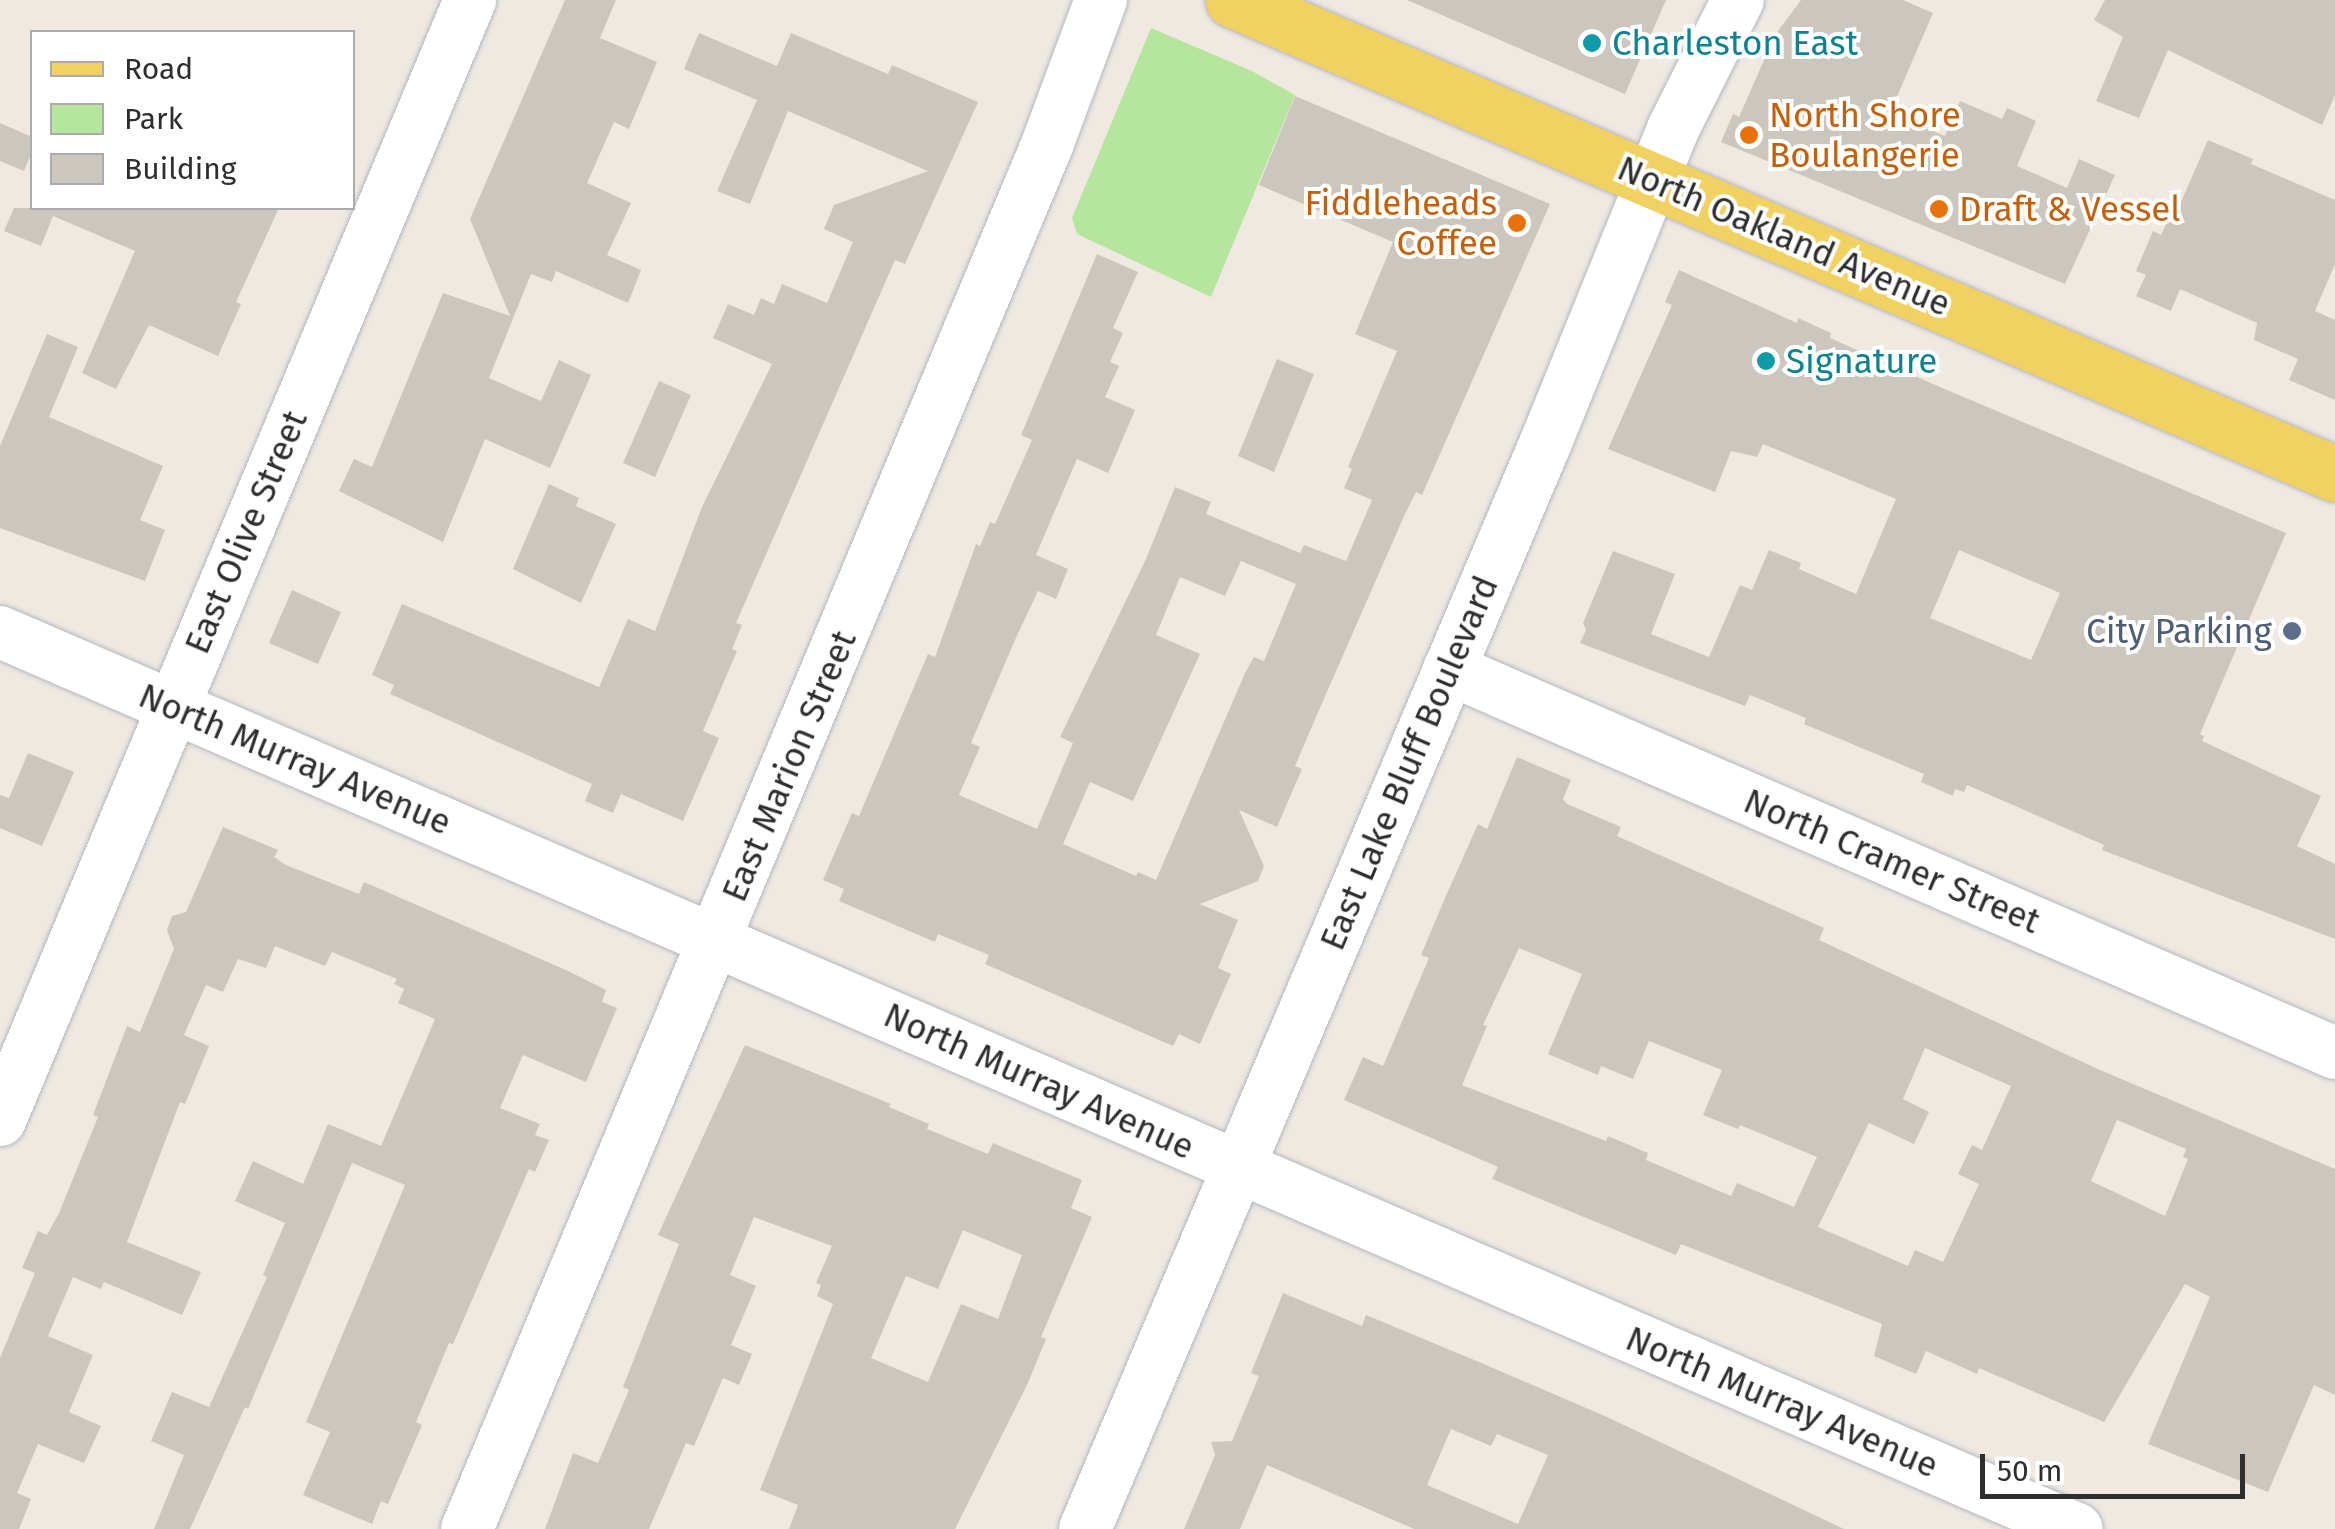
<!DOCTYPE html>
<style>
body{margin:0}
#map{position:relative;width:2335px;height:1529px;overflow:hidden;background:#efe9e1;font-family:"Fira Sans",sans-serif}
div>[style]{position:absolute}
.green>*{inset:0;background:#b6e59e}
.building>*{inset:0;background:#cbc7bf}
.roads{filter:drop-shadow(0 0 2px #b4b7c1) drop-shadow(0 0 2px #b4b7c1)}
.minor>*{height:52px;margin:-26px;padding:0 26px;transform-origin:26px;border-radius:26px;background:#fff}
.major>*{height:55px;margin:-27.5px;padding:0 27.5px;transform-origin:27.5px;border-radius:27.5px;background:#f2d163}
.dots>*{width:28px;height:28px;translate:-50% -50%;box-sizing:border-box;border:5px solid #fff;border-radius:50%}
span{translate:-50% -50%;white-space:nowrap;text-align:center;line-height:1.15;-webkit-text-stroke:8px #fff;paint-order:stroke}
.culture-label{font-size:35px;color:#0d838f}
.left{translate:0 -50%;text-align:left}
.food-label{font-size:35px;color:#c56008}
.right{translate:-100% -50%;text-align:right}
.street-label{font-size:35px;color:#2e2e2e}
.service-label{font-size:35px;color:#4e5e75}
.legend{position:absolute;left:30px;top:30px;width:325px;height:180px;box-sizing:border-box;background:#fff;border:2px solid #ababab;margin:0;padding:12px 18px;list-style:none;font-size:30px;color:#2e2e2e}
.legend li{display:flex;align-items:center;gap:20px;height:50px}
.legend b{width:50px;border:2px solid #ababab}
.scale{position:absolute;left:1980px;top:1454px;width:265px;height:45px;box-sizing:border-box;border:5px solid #2e2e2e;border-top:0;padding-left:12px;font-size:30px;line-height:35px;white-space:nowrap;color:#2e2e2e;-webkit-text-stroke:8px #fff;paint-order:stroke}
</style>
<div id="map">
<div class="green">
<div style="clip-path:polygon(1151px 28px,1252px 71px,1295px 95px,1211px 297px,1077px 234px,1072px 218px)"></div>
</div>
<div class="building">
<div style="clip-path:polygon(565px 0,616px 0,600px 38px,657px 62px,629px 129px,614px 122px,587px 183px,631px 203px,607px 255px,641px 270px,628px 303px,556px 271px,552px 282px,531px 274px,489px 378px,541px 401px,559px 360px,591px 375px,550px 468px,485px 439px,443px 542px,339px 491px,354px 459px,372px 467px,443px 293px,510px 316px,470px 219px)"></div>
<div style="clip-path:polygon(1407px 0,1666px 0,1625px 94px)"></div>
<div style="clip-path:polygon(1801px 0,1903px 0,1933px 13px,1890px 113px,1945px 136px,1960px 101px,2002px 119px,2007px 108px,2036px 121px,2017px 166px,2067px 188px,2079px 159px,2115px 175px,2065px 284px,1721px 142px,1733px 114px,1739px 117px,1775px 35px)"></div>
<div style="clip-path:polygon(2105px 0,2335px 0,2335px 95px,2322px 125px,2168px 50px,2139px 118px,2096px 101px,2123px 37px,2094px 20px)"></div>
<div style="clip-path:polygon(699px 33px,777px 66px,791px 33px,888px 74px,892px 65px,978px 102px,905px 264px,895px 260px,736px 623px,742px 625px,732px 649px,737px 651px,703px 731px,719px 738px,683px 821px,621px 794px,613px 813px,585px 801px,592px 784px,390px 694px,394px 685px,372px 675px,402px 604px,599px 687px,628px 619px,655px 631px,702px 507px,772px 364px,713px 338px,728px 304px,754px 315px,761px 298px,774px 304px,782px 284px,827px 303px,853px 242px,824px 229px,834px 205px,928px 171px,788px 111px,750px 204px,717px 191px,757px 100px,684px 69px)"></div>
<div style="clip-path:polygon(evenodd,1295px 96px,1550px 204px,1422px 495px,1416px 492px,1405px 514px,1319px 710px,1295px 766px,1302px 769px,1277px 827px,1239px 810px,1264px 866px,1258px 881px,1200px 904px,1238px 920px,1218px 968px,1231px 974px,1200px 1044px,1179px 1034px,1173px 1046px,985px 964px,989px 955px,938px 934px,935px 942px,839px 901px,844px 889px,823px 880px,852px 813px,859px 816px,928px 654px,935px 657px,976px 544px,980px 546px,990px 522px,995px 524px,1032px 440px,1021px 435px,1097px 254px,1138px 272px,1113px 328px,1123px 333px,1110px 362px,1119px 366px,1105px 397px,1135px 410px,1108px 473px,1077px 459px,1036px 555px,1068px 569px,1056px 599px,1038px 591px,1015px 640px,971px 743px,980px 747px,959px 795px,1037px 829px,1073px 743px,1060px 737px,1146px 559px,1175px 487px,1211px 502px,1206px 514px,1300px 553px,1304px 545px,1346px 561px,1372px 500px,1344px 488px,1352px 469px,1348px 467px,1397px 351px,1355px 334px,1393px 242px,1259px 185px,1295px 96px,1241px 561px,1296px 584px,1264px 661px,1254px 657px,1245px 673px,1156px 880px,1138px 872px,1136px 876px,1063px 844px,1090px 782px,1133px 801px,1200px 654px,1156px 635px,1180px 577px,1225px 596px,1241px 561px)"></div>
<div style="clip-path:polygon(0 123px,32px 137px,32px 152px,24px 171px,0 161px)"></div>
<div style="clip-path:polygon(2208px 140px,2253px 159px,2251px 164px,2335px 200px,2335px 264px,2315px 311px,2335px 320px,2335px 400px,2289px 380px,2298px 359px,2254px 340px,2257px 323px,2180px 289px,2171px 311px,2136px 296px,2146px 275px,2136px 271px,2153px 231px,2161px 235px,2174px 207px,2178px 209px)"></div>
<div style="clip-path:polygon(14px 208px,279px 208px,236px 302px,241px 304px,218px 356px,149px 325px,116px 389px,82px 373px,135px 251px,53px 216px,41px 246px,4px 231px)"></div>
<div style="clip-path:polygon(evenodd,1679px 270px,1797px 323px,1798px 318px,1831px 333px,1830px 338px,1940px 387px,2286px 533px,2200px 734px,2204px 736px,2202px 741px,2321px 796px,2297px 846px,2335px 864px,2335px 939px,2102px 850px,2104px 845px,1967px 785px,1964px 792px,1955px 789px,1953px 796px,1921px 782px,1924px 774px,1804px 724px,1806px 718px,1750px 695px,1745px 706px,1580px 643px,1586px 630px,1583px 623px,1613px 551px,1675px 574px,1651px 634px,1709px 657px,1740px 585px,1752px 590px,1769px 550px,1801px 563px,1799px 569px,1856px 594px,1896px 499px,1763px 444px,1757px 457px,1731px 451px,1715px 492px,1608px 449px,1672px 305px,1665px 302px,1679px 270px,1959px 550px,2060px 593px,2031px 660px,1930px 618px,1959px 550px)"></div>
<div style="clip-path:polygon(47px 334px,78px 347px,49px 417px,163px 466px,140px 520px,165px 530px,145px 581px,0 528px,0 446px)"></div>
<div style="clip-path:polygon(1277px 359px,1314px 374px,1274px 472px,1238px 456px)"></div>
<div style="clip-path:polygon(659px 381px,691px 395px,655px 477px,623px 463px)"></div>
<div style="clip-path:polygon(549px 484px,579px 498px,576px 506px,616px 524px,581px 603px,513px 569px)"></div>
<div style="clip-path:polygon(292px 590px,341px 612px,318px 664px,269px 643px)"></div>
<div style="clip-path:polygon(28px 753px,74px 772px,42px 846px,0 828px,0 795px,9px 798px)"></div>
<div style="clip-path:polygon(evenodd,1517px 757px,1571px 780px,1563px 799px,1567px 804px,1621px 827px,1617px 836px,1824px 928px,1819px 940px,2100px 1070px,2335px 1169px,2335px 1395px,2314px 1385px,2268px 1492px,2148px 1444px,2210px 1297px,2185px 1284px,2104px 1422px,1979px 1368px,1977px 1374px,1926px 1351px,1916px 1374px,1874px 1356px,1882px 1324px,1681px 1244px,1676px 1255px,1492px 1179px,1498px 1167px,1344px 1100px,1363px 1057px,1383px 1066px,1429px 958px,1421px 955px,1445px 898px,1478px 824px,1487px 829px,1517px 757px,1519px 948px,1582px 974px,1548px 1054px,1598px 1075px,1601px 1066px,1633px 1079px,1649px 1041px,1722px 1070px,1703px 1115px,1738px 1129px,1740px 1125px,1817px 1157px,1794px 1207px,1737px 1183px,1731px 1196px,1646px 1160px,1648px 1153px,1608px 1136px,1606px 1141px,1462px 1085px,1487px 1026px,1483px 1025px,1519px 948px,1517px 757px,1925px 1048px,2011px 1086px,1982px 1150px,1972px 1145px,1958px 1174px,1979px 1184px,1943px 1262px,1915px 1250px,1908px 1266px,1818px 1227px,1869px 1123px,1914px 1144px,1929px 1112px,1903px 1099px,1925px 1048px,1517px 757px,2117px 1120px,2186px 1149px,2183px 1157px,2188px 1159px,2165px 1216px,2091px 1181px,2117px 1120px)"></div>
<div style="clip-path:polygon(223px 827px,278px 850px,274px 857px,286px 865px,359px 894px,364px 882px,566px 970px,606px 990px,602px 1002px,617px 1008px,586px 1082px,523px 1055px,500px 1108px,540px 1124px,535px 1135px,549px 1140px,535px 1172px,529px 1169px,453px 1344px,449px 1343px,416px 1422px,422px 1425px,388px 1504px,381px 1501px,372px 1524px,303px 1495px,330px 1432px,306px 1422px,405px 1185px,352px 1163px,248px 1409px,245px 1407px,190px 1529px,154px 1529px,184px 1455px,151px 1441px,172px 1392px,209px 1407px,267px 1277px,263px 1275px,285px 1223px,235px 1201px,253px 1161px,303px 1184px,328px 1124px,381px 1146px,435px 1019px,398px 1003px,404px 989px,394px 984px,397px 979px,332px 952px,325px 966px,275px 946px,266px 968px,238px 959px,223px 992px,206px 985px,184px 1035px,209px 1046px,185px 1104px,180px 1102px,127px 1242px,201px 1272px,182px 1315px,104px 1282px,101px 1289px,73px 1277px,48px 1336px,93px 1355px,69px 1412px,101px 1426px,84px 1463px,38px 1444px,17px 1493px,31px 1499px,19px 1529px,0 1529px,0 1358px,35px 1273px,22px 1268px,38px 1231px,47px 1235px,59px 1213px,98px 1117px,93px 1115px,127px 1026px,140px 1032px,174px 949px,167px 930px,172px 916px,186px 912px)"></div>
<div style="clip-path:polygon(evenodd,745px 1045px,891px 1104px,889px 1107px,929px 1124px,927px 1129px,988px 1154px,993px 1143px,1082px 1180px,1071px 1208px,1092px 1217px,1041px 1337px,1046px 1339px,1027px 1385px,955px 1529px,789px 1529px,798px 1505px,760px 1490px,833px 1304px,817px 1296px,821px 1285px,816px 1283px,832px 1246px,754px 1217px,730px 1275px,756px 1286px,731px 1345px,752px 1354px,739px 1385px,723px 1378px,694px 1446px,686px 1443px,649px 1529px,545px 1529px,573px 1453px,598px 1463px,629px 1390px,623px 1387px,679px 1244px,658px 1235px,745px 1045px,963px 1230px,1022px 1255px,998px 1319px,961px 1304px,928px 1382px,871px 1358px,906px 1276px,938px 1289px,963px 1230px)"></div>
<div style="clip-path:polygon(evenodd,1283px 1293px,1362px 1326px,1366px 1315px,1479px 1362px,1607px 1417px,1844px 1529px,1414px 1529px,1267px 1465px,1240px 1529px,1184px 1529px,1215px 1455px,1211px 1442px,1232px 1441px,1259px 1376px,1251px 1373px,1283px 1293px,1451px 1429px,1491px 1446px,1497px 1434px,1548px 1455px,1518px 1524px,1427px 1485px,1451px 1429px)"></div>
</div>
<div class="roads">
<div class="minor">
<div style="left:0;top:632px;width:2262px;rotate:23.36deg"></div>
<div style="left:1449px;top:669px;width:966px;rotate:23.43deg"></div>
<div style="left:0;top:1120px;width:1215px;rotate:-67.23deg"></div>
<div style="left:467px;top:1529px;width:1501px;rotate:-67.26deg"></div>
<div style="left:1047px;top:145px;width:155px;rotate:-69.6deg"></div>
<div style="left:1085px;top:1529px;width:1181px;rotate:-67.02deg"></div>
<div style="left:1546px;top:442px;width:338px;rotate:-67.9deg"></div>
<div style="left:1673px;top:129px;width:144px;rotate:-63.3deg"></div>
</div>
<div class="major">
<div style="left:1233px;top:0;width:1200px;rotate:23.27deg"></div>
</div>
</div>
<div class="dots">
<div style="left:1592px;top:43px;background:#0f9aa8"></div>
<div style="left:1749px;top:135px;background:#e8710a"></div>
<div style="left:1939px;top:209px;background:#e8710a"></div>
<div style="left:1517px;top:223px;background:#e8710a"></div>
<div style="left:1766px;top:361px;background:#0f9aa8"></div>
<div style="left:2292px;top:631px;background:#5c6f8a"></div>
</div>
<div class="culture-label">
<span class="left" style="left:1612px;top:43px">Charleston East</span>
<span class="left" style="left:1786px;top:361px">Signature</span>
</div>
<div class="food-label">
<span class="left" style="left:1769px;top:135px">North Shore<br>Boulangerie</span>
<span class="right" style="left:1497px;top:223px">Fiddleheads<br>Coffee</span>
<span class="left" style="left:1959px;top:209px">Draft &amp; Vessel</span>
</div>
<div class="street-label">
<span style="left:1784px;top:236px;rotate:23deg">North Oakland Avenue</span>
<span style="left:246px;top:532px;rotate:-67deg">East Olive Street</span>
<span style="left:295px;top:759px;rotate:23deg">North Murray Avenue</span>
<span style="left:1409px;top:763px;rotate:-67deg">East Lake Bluff Boulevard</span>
<span style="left:789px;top:766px;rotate:-67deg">East Marion Street</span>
<span style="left:1892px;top:861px;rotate:23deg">North Cramer Street</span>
<span style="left:1039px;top:1081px;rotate:24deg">North Murray Avenue</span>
<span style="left:1782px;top:1402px;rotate:23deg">North Murray Avenue</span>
</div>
<div class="service-label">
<span class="right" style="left:2272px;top:631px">City Parking</span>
</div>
<ul class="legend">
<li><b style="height:12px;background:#f2d163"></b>Road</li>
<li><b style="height:28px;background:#b6e59e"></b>Park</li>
<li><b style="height:28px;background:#cbc7bf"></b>Building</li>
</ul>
<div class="scale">50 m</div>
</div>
